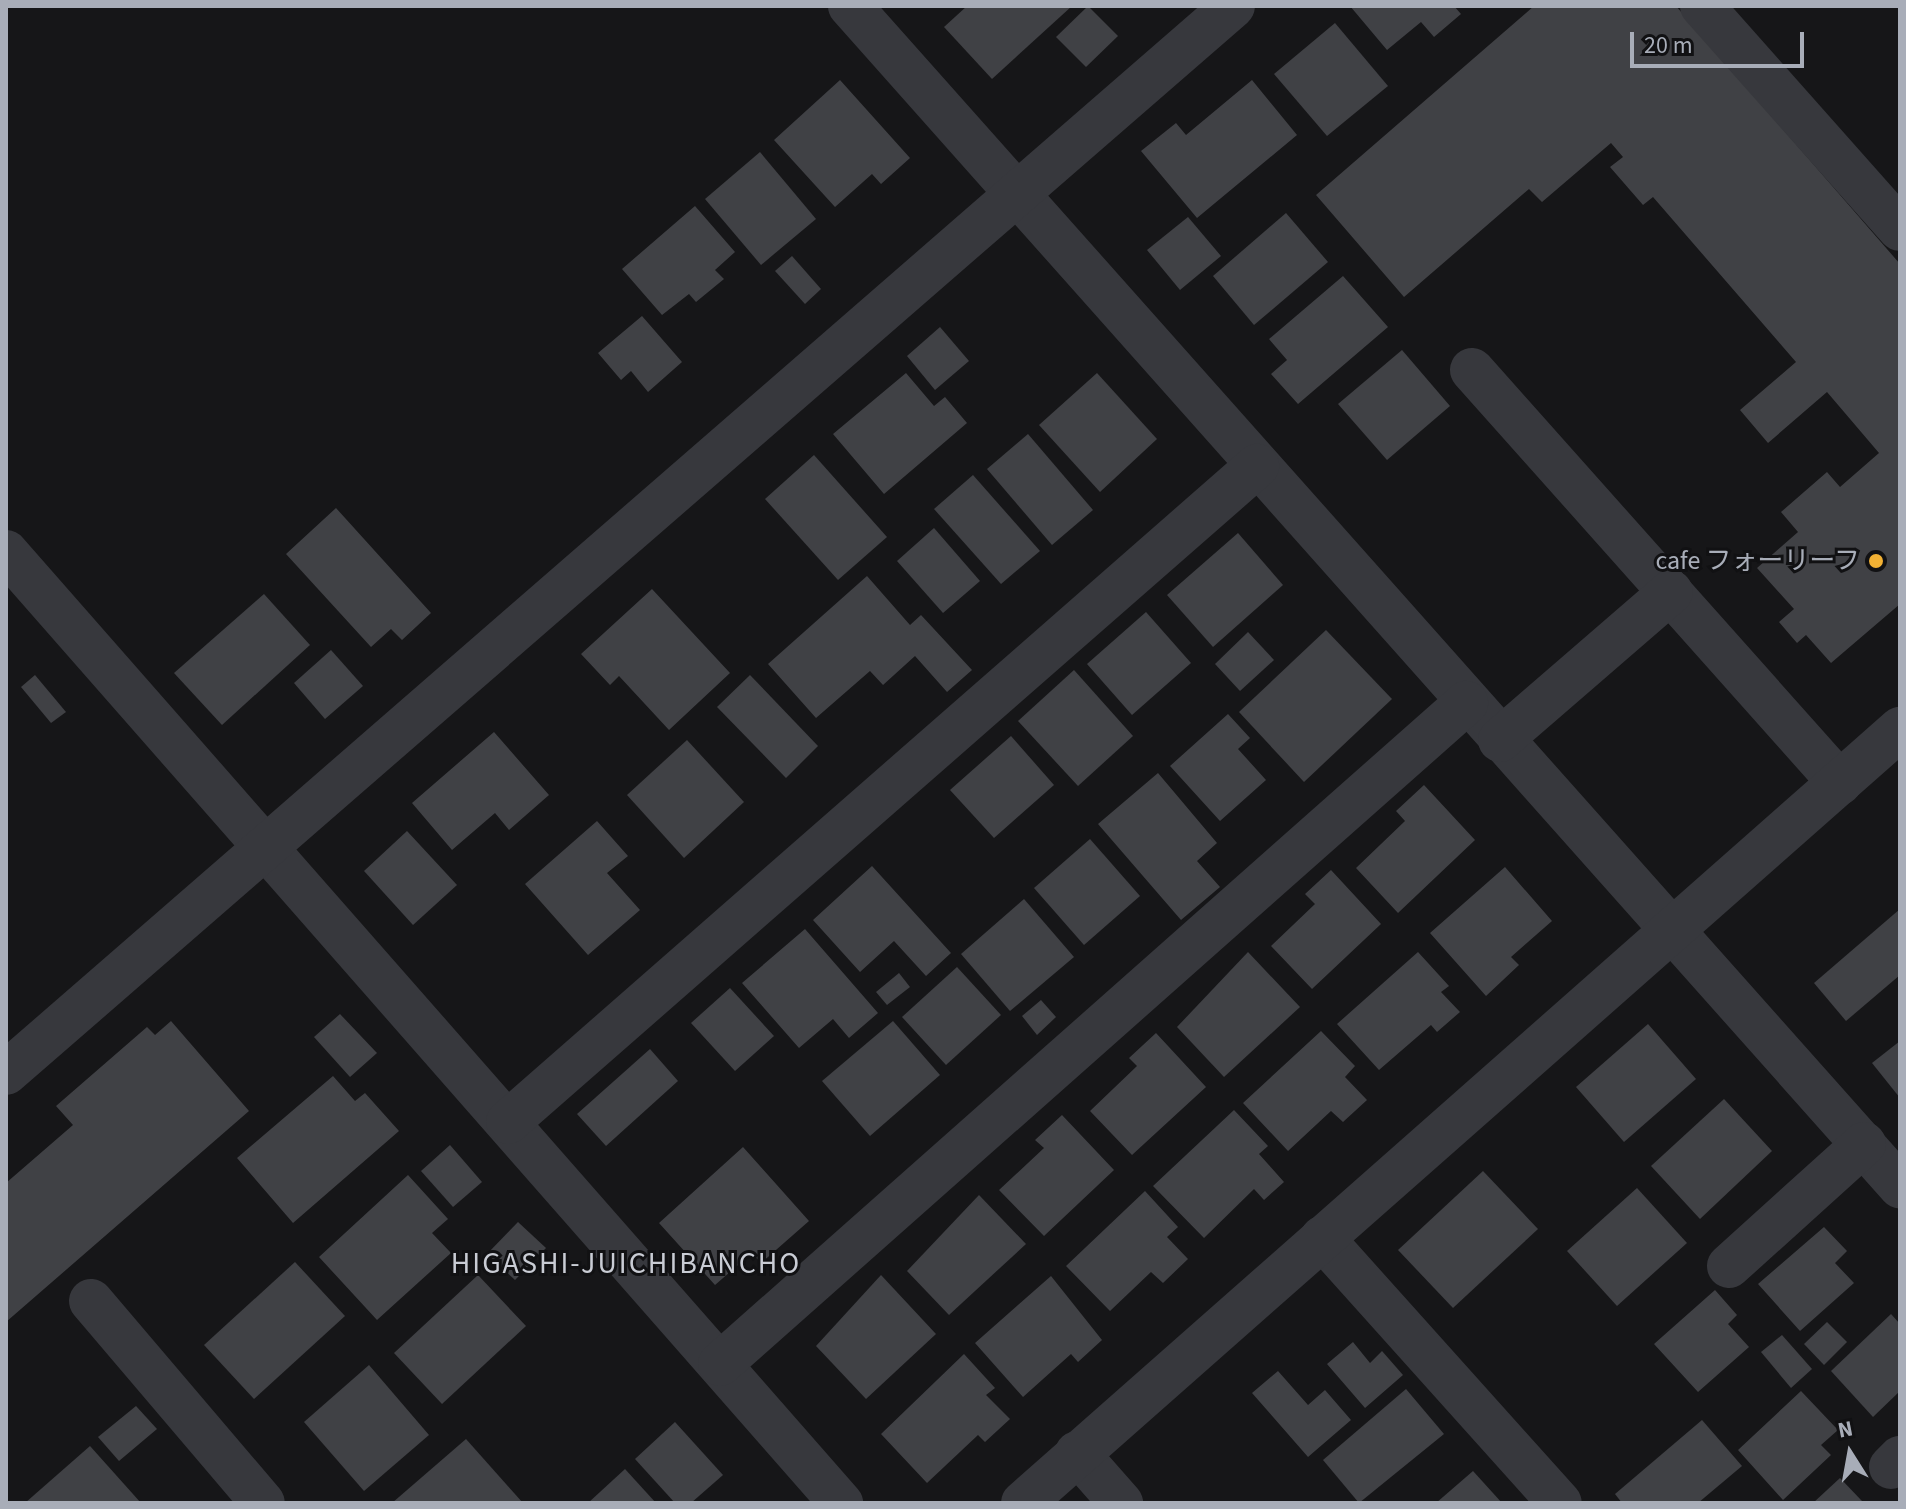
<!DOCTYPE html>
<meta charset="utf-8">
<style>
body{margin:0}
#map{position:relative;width:1906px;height:1509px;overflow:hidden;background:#161618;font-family:"Source Sans 3","Noto Sans JP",sans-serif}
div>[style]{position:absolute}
.building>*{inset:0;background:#404145}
.minor>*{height:44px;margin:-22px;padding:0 22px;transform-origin:22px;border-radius:22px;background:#37383d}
.dots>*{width:22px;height:22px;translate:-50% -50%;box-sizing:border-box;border:4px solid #111113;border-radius:50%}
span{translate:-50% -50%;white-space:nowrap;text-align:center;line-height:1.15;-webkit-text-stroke:6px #111113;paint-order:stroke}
.poi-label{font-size:26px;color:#a8adb8}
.right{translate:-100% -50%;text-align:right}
.quarter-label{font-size:30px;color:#c9ccd4;letter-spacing:2px}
.frame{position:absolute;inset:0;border:8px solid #a8adb8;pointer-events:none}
.north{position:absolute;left:1810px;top:1413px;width:80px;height:80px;-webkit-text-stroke:6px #111113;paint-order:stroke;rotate:349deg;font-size:22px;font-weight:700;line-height:32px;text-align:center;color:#a8adb8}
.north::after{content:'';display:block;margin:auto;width:28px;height:36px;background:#a8adb8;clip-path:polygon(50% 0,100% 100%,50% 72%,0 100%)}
.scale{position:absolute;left:1630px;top:32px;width:174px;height:36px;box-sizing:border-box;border:4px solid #a8adb8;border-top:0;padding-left:10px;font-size:24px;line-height:28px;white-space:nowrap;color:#a8adb8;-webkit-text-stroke:6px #111113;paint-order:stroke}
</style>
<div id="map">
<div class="building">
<div style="clip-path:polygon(967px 6px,1072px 6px,992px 79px,944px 27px)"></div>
<div style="clip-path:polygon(1088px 6px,1118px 36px,1086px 67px,1056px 37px)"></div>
<div style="clip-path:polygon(1350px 6px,1454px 6px,1461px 14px,1434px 37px,1421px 22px,1387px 50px)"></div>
<div style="clip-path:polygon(1534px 6px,1676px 6px,1900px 264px,1900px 604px,1831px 663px,1806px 635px,1797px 643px,1779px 622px,1794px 609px,1757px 568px,1798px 532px,1781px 512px,1827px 472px,1840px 487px,1879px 453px,1827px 392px,1768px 443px,1740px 410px,1796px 362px,1653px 197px,1643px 205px,1610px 167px,1623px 157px,1611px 143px,1542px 202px,1529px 189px,1404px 297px,1316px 195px)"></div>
<div style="clip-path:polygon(1335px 23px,1388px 86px,1327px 136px,1274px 74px)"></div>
<div style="clip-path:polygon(840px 80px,910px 158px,881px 184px,872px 174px,835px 207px,774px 140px)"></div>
<div style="clip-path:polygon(1252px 80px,1297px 135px,1197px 218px,1141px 151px,1176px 123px,1186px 135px)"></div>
<div style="clip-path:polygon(760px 152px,816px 219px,761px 265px,705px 199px)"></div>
<div style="clip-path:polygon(695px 206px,735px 252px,715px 270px,724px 279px,696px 302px,689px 294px,662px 315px,622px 269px)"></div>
<div style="clip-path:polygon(1286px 213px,1328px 262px,1254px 325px,1213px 276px)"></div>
<div style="clip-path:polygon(1188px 217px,1221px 256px,1180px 290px,1147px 250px)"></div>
<div style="clip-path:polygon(792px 256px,821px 289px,805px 304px,775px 271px)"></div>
<div style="clip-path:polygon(1343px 276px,1388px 327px,1298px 404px,1271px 374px,1287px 360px,1269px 339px)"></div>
<div style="clip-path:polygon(642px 316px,682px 362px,648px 392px,631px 371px,621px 380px,598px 353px)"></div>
<div style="clip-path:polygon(940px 327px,969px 361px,935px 390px,907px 356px)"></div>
<div style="clip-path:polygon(1402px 350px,1450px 406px,1387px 460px,1338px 404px)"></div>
<div style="clip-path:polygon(906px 373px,934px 406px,945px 397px,967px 423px,884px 494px,833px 434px)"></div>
<div style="clip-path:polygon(1097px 373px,1157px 439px,1100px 492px,1039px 425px)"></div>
<div style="clip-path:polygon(1028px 434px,1093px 510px,1052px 545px,987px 469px)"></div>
<div style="clip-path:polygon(814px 455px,887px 537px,838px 580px,765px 499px)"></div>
<div style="clip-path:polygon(973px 475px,1040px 551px,1001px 584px,934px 509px)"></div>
<div style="clip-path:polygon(336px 508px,431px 613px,402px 640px,391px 629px,371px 647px,286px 554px)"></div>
<div style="clip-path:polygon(934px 528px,980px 581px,943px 613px,897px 561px)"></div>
<div style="clip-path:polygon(1238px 533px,1283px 585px,1213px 647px,1167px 595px)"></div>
<div style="clip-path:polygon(867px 576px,910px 625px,921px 615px,972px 670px,947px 692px,915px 656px,883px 685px,870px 671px,816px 718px,768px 664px)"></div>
<div style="clip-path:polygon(652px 589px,730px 673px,669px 730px,619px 676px,610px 685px,581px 654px)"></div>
<div style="clip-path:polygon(264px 594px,310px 645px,222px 725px,174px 673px)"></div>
<div style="clip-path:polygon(1146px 612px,1191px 663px,1132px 715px,1087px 664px)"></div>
<div style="clip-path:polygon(1326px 630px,1392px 699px,1304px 782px,1239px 712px)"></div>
<div style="clip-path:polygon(1248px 632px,1274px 660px,1240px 691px,1215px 664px)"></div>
<div style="clip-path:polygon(331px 650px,363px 686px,325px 719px,294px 683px)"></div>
<div style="clip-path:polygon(1074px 670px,1133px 736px,1078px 786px,1018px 721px)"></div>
<div style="clip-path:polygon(35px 675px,66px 712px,51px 723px,21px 687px)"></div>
<div style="clip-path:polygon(750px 675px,818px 746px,786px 778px,717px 707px)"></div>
<div style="clip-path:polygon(1228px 714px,1250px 738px,1238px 749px,1266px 780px,1220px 821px,1170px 766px)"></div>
<div style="clip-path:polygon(494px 732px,549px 795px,509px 830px,495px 813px,452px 850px,412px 803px)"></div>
<div style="clip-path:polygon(1011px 736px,1054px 785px,994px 838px,950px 790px)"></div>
<div style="clip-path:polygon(687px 740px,744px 802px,684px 858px,627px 795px)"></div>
<div style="clip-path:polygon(1158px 773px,1217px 843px,1197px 861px,1220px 887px,1181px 920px,1098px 824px)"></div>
<div style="clip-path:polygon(1424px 785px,1475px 840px,1398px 913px,1356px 868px,1405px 821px,1396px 811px)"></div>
<div style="clip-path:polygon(597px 821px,628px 856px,607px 873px,640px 910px,588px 955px,525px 884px)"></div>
<div style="clip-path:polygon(407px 831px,457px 885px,413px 925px,364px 871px)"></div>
<div style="clip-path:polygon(1090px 839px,1140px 896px,1084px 945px,1034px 888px)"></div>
<div style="clip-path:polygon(872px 866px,951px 953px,926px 976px,894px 941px,860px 972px,813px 920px)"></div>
<div style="clip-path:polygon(1505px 867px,1552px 921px,1511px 957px,1519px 965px,1486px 996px,1430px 933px)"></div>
<div style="clip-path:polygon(1331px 870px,1381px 924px,1312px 989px,1271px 946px,1315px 904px,1305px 894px)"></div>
<div style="clip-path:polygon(1024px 899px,1074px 957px,1010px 1011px,961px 954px)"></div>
<div style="clip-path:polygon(1900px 909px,1900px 975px,1846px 1021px,1814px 983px)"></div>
<div style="clip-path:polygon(805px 929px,878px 1013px,849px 1038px,833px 1019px,799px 1048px,742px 983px)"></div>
<div style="clip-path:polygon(1248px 952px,1300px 1007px,1224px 1077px,1177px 1027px)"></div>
<div style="clip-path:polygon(1418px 952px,1449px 986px,1441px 992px,1460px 1012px,1437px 1032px,1431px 1025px,1379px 1070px,1337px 1024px)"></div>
<div style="clip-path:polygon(957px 967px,1001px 1015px,946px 1065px,902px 1017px)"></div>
<div style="clip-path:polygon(899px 973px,910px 987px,887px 1005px,876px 992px)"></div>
<div style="clip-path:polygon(730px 988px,774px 1036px,735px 1071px,691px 1023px)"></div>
<div style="clip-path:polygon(1041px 1000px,1056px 1017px,1037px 1035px,1022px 1016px)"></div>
<div style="clip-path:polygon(340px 1014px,377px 1053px,350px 1077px,314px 1037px)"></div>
<div style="clip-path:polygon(171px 1021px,249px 1111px,6px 1322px,6px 1183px,73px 1125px,56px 1106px,147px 1027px,155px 1035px)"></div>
<div style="clip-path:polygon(893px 1021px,940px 1075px,870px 1136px,822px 1081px)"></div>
<div style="clip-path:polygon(1648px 1024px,1696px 1079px,1624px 1142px,1576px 1087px)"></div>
<div style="clip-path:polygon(1321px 1031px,1355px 1066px,1345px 1077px,1367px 1100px,1343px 1122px,1331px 1111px,1288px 1151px,1243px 1103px)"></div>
<div style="clip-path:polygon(1156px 1033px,1206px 1087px,1132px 1155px,1090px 1111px,1137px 1066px,1129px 1058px)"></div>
<div style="clip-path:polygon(1900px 1041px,1900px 1098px,1872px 1063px)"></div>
<div style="clip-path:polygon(650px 1049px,678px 1081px,606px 1146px,577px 1114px)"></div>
<div style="clip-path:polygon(333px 1076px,355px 1101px,365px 1093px,399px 1131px,293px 1223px,237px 1158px)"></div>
<div style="clip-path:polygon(1724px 1099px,1772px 1151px,1700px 1219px,1651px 1166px)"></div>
<div style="clip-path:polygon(1234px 1110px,1268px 1146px,1259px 1154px,1284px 1182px,1264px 1200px,1254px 1189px,1204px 1238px,1153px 1186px)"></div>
<div style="clip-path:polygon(1062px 1115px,1114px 1170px,1044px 1236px,999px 1190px,1044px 1148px,1035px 1140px)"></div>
<div style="clip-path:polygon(450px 1145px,482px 1182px,453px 1207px,421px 1171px)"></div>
<div style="clip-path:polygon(743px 1147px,809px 1221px,761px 1263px,752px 1253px,715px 1285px,659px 1223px)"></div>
<div style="clip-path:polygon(1483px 1171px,1538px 1229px,1453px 1308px,1398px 1250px)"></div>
<div style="clip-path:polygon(408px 1175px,448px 1219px,432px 1233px,451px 1253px,377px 1320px,319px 1257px)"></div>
<div style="clip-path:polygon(1637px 1188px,1687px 1243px,1617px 1306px,1567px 1251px)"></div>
<div style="clip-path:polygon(1145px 1191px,1178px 1227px,1167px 1237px,1188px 1259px,1163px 1283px,1151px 1272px,1110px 1311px,1066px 1266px)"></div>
<div style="clip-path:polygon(979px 1195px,1026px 1244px,949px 1315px,907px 1271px)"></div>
<div style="clip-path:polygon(518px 1222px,546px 1248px,515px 1280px,487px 1254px)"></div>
<div style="clip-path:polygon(1824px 1227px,1847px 1251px,1835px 1263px,1854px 1283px,1800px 1331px,1758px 1284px)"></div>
<div style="clip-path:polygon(295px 1262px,345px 1316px,254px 1399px,204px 1345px)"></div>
<div style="clip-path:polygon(478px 1275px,526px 1326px,442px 1404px,394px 1353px)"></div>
<div style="clip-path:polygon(881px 1275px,936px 1334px,866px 1399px,816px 1346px)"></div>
<div style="clip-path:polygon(1051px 1276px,1102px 1340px,1078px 1362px,1071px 1354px,1023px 1397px,975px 1343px)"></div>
<div style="clip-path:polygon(1715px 1290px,1737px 1315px,1728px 1324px,1749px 1347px,1698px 1392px,1654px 1344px)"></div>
<div style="clip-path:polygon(1891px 1314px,1900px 1324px,1900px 1391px,1873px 1417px,1831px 1371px)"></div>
<div style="clip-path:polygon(1827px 1322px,1847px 1342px,1824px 1365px,1804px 1344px)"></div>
<div style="clip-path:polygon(1782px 1335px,1812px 1369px,1791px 1388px,1761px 1352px)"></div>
<div style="clip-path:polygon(1353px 1342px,1370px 1363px,1382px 1351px,1403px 1375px,1365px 1408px,1327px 1364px)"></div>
<div style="clip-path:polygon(964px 1354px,995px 1388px,986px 1395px,1010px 1419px,985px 1442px,978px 1435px,927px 1483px,881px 1434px)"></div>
<div style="clip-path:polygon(369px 1365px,429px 1435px,364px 1491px,304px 1422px)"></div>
<div style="clip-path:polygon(1278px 1371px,1308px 1405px,1325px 1390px,1351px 1420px,1308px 1457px,1252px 1393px)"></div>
<div style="clip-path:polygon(1406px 1389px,1444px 1434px,1359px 1503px,1323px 1460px)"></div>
<div style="clip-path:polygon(1801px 1391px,1838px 1430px,1821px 1445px,1831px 1455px,1783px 1500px,1738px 1450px)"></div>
<div style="clip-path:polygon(136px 1406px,157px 1429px,119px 1461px,98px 1437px)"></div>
<div style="clip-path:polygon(1702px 1420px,1742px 1466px,1698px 1503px,1622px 1503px,1615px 1494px)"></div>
<div style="clip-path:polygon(675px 1422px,723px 1475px,691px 1503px,675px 1503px,635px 1459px)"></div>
<div style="clip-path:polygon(466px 1439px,523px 1503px,392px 1503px)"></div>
<div style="clip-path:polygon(90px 1446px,141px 1503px,25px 1503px)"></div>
<div style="clip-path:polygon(625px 1469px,656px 1503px,588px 1503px)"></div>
<div style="clip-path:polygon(1473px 1471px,1502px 1503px,1436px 1503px)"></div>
<div style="clip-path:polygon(1840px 1478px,1862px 1501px,1813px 1503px)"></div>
</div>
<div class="minor">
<div style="left:850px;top:6px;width:1580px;rotate:48.34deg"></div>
<div style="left:1702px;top:6px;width:298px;rotate:48.4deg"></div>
<div style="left:1472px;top:370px;width:553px;rotate:48.3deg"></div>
<div style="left:6px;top:552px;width:1266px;rotate:48.72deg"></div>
<div style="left:1500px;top:740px;width:226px;rotate:-40.9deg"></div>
<div style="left:6px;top:1073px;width:1626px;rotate:-41.01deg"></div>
<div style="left:508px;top:1122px;width:996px;rotate:-41.21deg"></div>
<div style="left:1322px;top:1238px;width:356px;rotate:48.1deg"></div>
<div style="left:1729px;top:1266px;width:182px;rotate:-42.1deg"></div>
<div style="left:91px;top:1301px;width:265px;rotate:49.6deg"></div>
<div style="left:720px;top:1364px;width:997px;rotate:-41.54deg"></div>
<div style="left:1077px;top:1453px;width:67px;rotate:48.7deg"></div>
<div style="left:1891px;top:1467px;width:13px;rotate:-45deg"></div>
<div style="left:1023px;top:1503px;width:1170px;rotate:-41.43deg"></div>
</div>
<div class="dots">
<div style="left:1876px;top:561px;background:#f2b134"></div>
</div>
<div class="poi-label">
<span class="right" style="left:1860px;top:561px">cafe フォーリーフ</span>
</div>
<div class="quarter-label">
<span style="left:626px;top:1264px">HIGASHI-JUICHIBANCHO</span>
</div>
<div class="frame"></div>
<div class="north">N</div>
<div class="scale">20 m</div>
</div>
